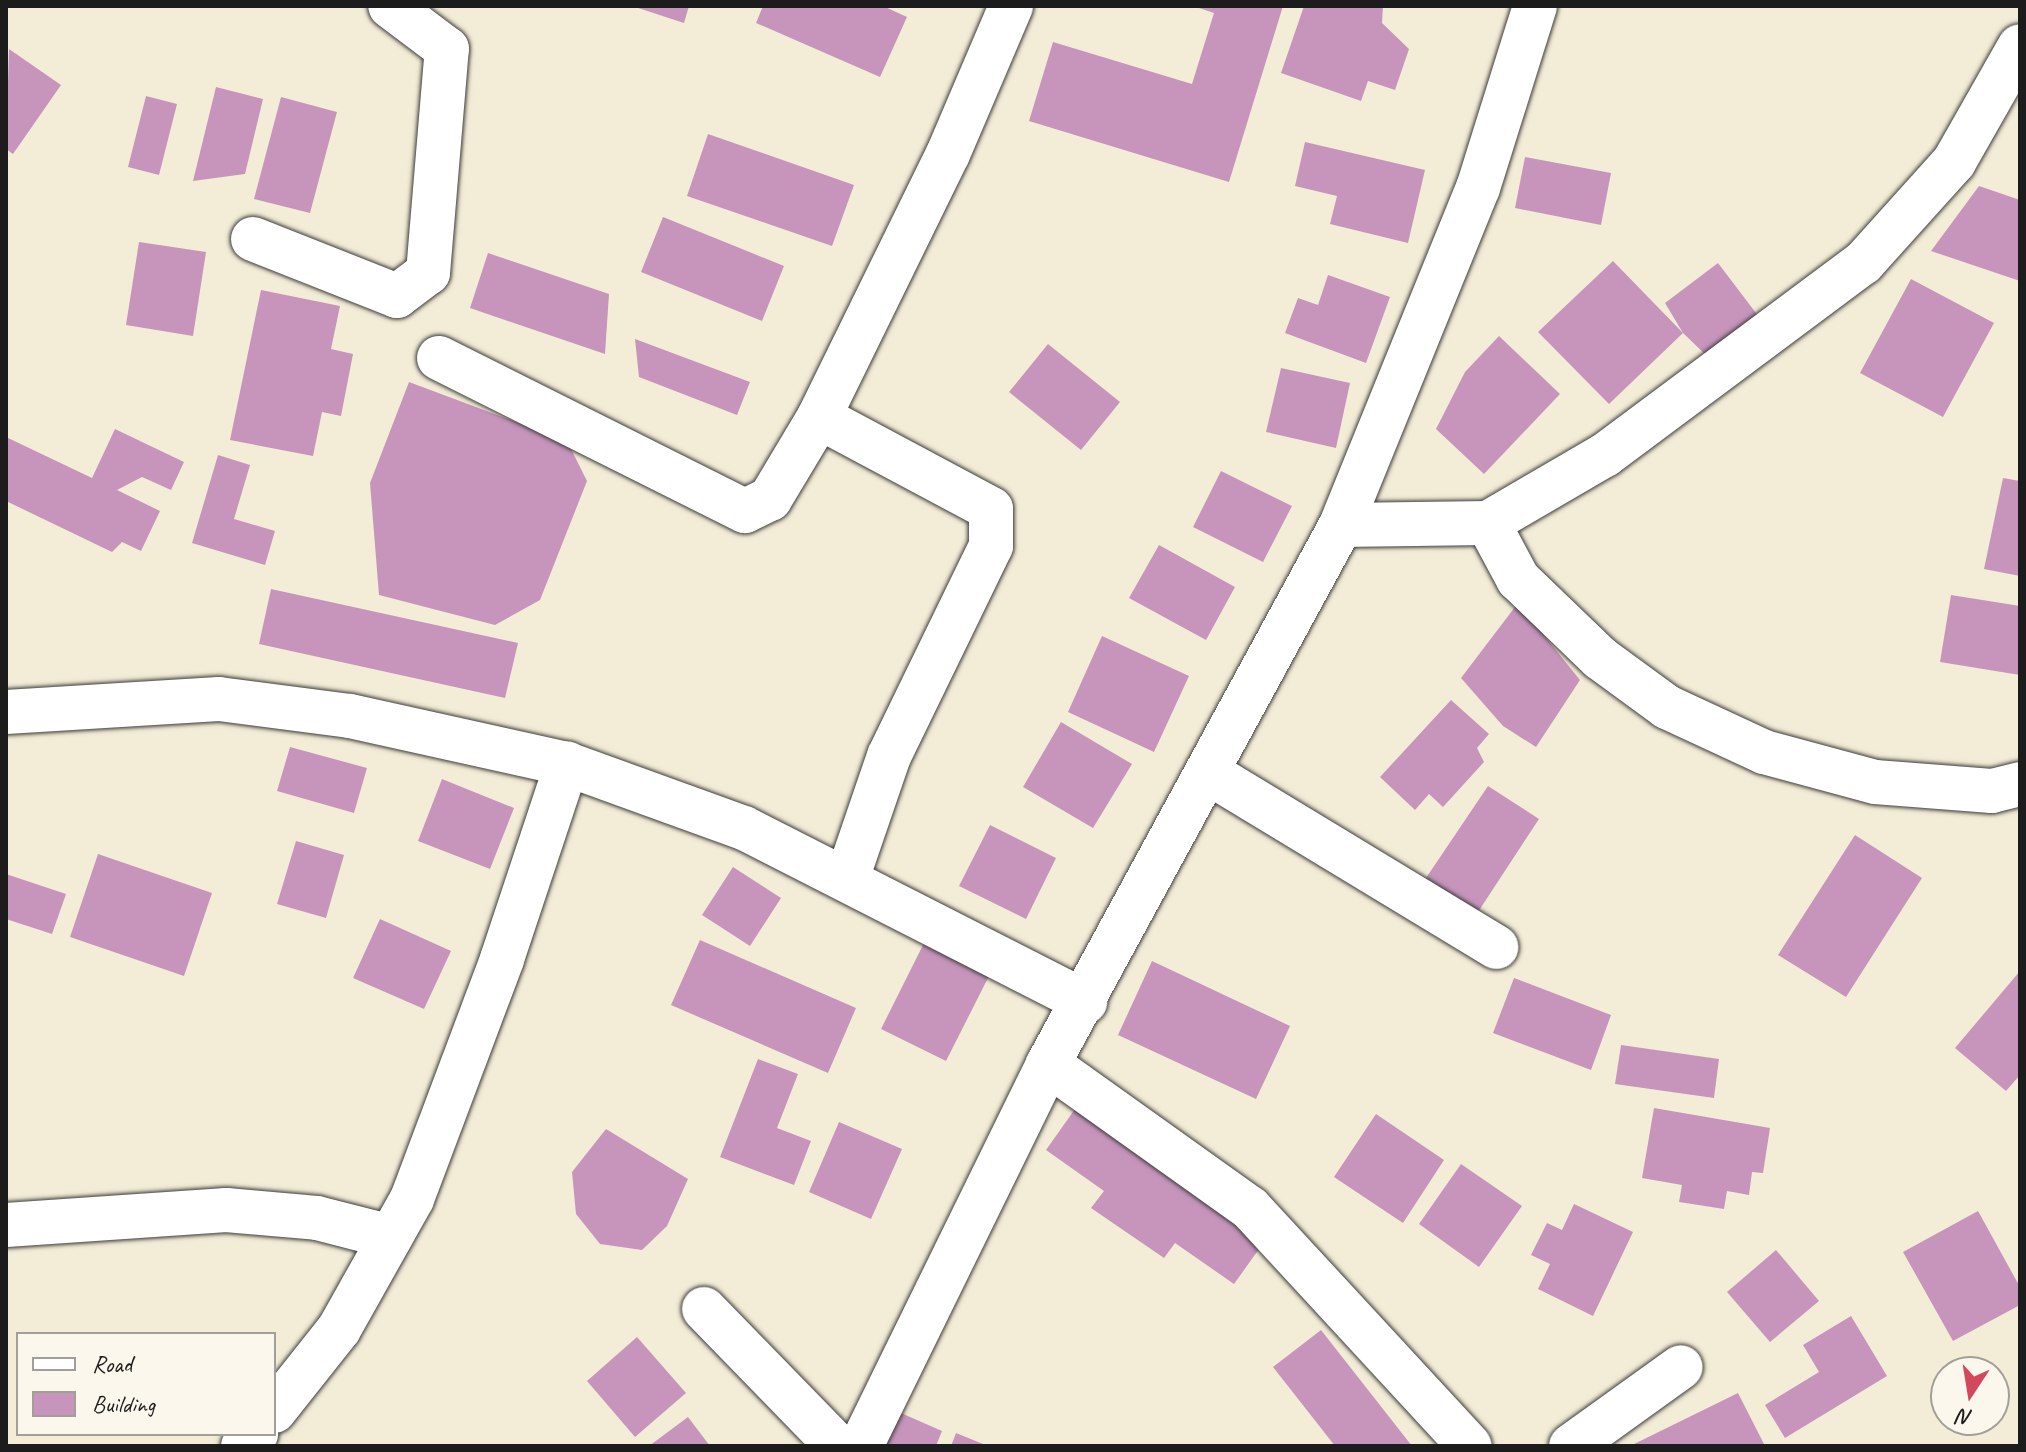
<!DOCTYPE html>
<style>
body{margin:0}
#map{position:relative;width:2026px;height:1452px;overflow:hidden;background:#f3edd7;font-family:Caveat,sans-serif}
div>[style]{position:absolute}
.building>*{inset:0;background:#c795bc}
.roads{filter:drop-shadow(0 0 2px #3c3b38) drop-shadow(0 0 2px #3c3b38)}
.minor>*{height:44px;margin:-22px;padding:0 22px;transform-origin:22px;border-radius:22px;background:#fff}
span{translate:-50% -50%;white-space:nowrap;text-align:center;line-height:1.15;-webkit-text-stroke:8px #fbf7ec;paint-order:stroke}
.frame{position:absolute;inset:0;border:8px solid #1c1c1c;pointer-events:none}
.legend{position:absolute;left:16px;top:1332px;width:260px;height:104px;box-sizing:border-box;background:#fbf7ec;border:2px solid #a29f99;margin:0;padding:10px 14px;list-style:none;font-size:24px;color:#1c1c1c}
.legend li{display:flex;align-items:center;gap:16px;height:40px}
.legend b{width:40px;border:2px solid #a29f99}
.north{position:absolute;left:1930px;top:1356px;width:80px;height:80px;box-sizing:border-box;background:#fbf7ec;border:2px solid #a29f99;border-radius:50%;rotate:192deg;font-size:22px;font-weight:700;line-height:32px;text-align:center;color:#1c1c1c}
.north::after{content:'';display:block;margin:auto;width:28px;height:36px;background:#d1495b;clip-path:polygon(50% 0,100% 100%,50% 72%,0 100%)}
</style>
<div id="map">
<div class="building">
<div style="clip-path:polygon(632px 6px,689px 6px,684px 23px)"></div>
<div style="clip-path:polygon(763px 6px,883px 6px,907px 17px,880px 77px,756px 23px)"></div>
<div style="clip-path:polygon(1193px 6px,1283px 6px,1229px 182px,1029px 121px,1053px 42px,1192px 84px,1214px 13px)"></div>
<div style="clip-path:polygon(1304px 6px,1383px 6px,1382px 23px,1409px 49px,1395px 90px,1368px 81px,1361px 101px,1281px 73px)"></div>
<div style="clip-path:polygon(9px 49px,61px 85px,13px 154px,6px 149px)"></div>
<div style="clip-path:polygon(216px 87px,263px 99px,245px 174px,193px 181px)"></div>
<div style="clip-path:polygon(146px 96px,177px 104px,159px 175px,128px 167px)"></div>
<div style="clip-path:polygon(281px 97px,337px 112px,310px 213px,254px 199px)"></div>
<div style="clip-path:polygon(708px 134px,854px 185px,832px 246px,687px 196px)"></div>
<div style="clip-path:polygon(1305px 142px,1425px 170px,1408px 243px,1330px 224px,1337px 196px,1295px 186px)"></div>
<div style="clip-path:polygon(1525px 157px,1611px 173px,1601px 225px,1515px 208px)"></div>
<div style="clip-path:polygon(1979px 186px,2020px 200px,2020px 281px,1931px 251px)"></div>
<div style="clip-path:polygon(663px 217px,784px 266px,762px 321px,641px 272px)"></div>
<div style="clip-path:polygon(139px 242px,206px 252px,193px 336px,126px 325px)"></div>
<div style="clip-path:polygon(488px 253px,609px 294px,605px 354px,470px 308px)"></div>
<div style="clip-path:polygon(1613px 261px,1683px 333px,1609px 404px,1538px 332px)"></div>
<div style="clip-path:polygon(1718px 263px,1759px 317px,1708px 357px,1683px 333px,1665px 303px)"></div>
<div style="clip-path:polygon(1328px 275px,1390px 297px,1366px 363px,1285px 333px,1298px 298px,1318px 305px)"></div>
<div style="clip-path:polygon(1911px 279px,1994px 323px,1943px 417px,1860px 373px)"></div>
<div style="clip-path:polygon(261px 290px,340px 306px,331px 349px,353px 354px,341px 416px,322px 412px,313px 456px,230px 440px)"></div>
<div style="clip-path:polygon(1499px 336px,1560px 394px,1484px 474px,1436px 429px,1465px 372px)"></div>
<div style="clip-path:polygon(635px 339px,750px 382px,737px 415px,639px 377px)"></div>
<div style="clip-path:polygon(1048px 344px,1120px 402px,1081px 450px,1009px 392px)"></div>
<div style="clip-path:polygon(1281px 368px,1350px 383px,1336px 448px,1266px 432px)"></div>
<div style="clip-path:polygon(409px 382px,567px 441px,587px 481px,540px 600px,495px 625px,379px 595px,370px 483px)"></div>
<div style="clip-path:polygon(115px 429px,184px 462px,171px 490px,142px 477px,117px 490px,160px 511px,141px 551px,122px 542px,112px 552px,6px 501px,6px 437px,92px 478px)"></div>
<div style="clip-path:polygon(218px 455px,250px 465px,234px 519px,275px 531px,265px 565px,192px 543px)"></div>
<div style="clip-path:polygon(1221px 471px,1292px 506px,1263px 562px,1193px 527px)"></div>
<div style="clip-path:polygon(2003px 478px,2020px 481px,2020px 576px,1984px 569px)"></div>
<div style="clip-path:polygon(1159px 545px,1235px 587px,1206px 640px,1129px 598px)"></div>
<div style="clip-path:polygon(271px 589px,518px 643px,505px 698px,259px 644px)"></div>
<div style="clip-path:polygon(1951px 595px,2020px 606px,2020px 675px,1940px 662px)"></div>
<div style="clip-path:polygon(1518px 603px,1580px 680px,1536px 747px,1503px 726px,1461px 678px)"></div>
<div style="clip-path:polygon(1102px 636px,1189px 676px,1154px 752px,1068px 712px)"></div>
<div style="clip-path:polygon(1451px 700px,1489px 734px,1477px 748px,1484px 762px,1443px 807px,1429px 794px,1415px 810px,1380px 777px)"></div>
<div style="clip-path:polygon(1061px 722px,1132px 764px,1093px 828px,1023px 787px)"></div>
<div style="clip-path:polygon(290px 747px,367px 768px,354px 813px,277px 791px)"></div>
<div style="clip-path:polygon(442px 779px,514px 808px,490px 869px,418px 841px)"></div>
<div style="clip-path:polygon(1488px 786px,1539px 819px,1478px 912px,1426px 878px)"></div>
<div style="clip-path:polygon(990px 825px,1056px 858px,1026px 919px,959px 886px)"></div>
<div style="clip-path:polygon(1855px 835px,1922px 878px,1846px 997px,1778px 955px)"></div>
<div style="clip-path:polygon(296px 841px,344px 855px,326px 918px,277px 904px)"></div>
<div style="clip-path:polygon(98px 854px,212px 893px,184px 976px,70px 937px)"></div>
<div style="clip-path:polygon(733px 867px,781px 898px,750px 946px,702px 915px)"></div>
<div style="clip-path:polygon(6px 874px,66px 894px,52px 934px,6px 919px)"></div>
<div style="clip-path:polygon(380px 919px,451px 951px,424px 1009px,353px 978px)"></div>
<div style="clip-path:polygon(700px 940px,856px 1008px,828px 1073px,671px 1005px)"></div>
<div style="clip-path:polygon(924px 943px,989px 976px,946px 1061px,881px 1029px)"></div>
<div style="clip-path:polygon(1152px 961px,1290px 1026px,1256px 1099px,1118px 1035px)"></div>
<div style="clip-path:polygon(2020px 971px,2020px 1075px,2006px 1091px,1955px 1048px)"></div>
<div style="clip-path:polygon(1514px 978px,1611px 1015px,1591px 1070px,1493px 1033px)"></div>
<div style="clip-path:polygon(1621px 1045px,1719px 1059px,1714px 1098px,1615px 1084px)"></div>
<div style="clip-path:polygon(758px 1059px,798px 1074px,777px 1128px,811px 1141px,794px 1185px,720px 1157px)"></div>
<div style="clip-path:polygon(1654px 1108px,1770px 1128px,1763px 1173px,1752px 1172px,1749px 1195px,1727px 1191px,1724px 1209px,1679px 1202px,1682px 1185px,1642px 1178px)"></div>
<div style="clip-path:polygon(1075px 1109px,1264px 1242px,1234px 1284px,1175px 1243px,1164px 1258px,1091px 1208px,1104px 1191px,1046px 1150px)"></div>
<div style="clip-path:polygon(1376px 1114px,1444px 1160px,1403px 1223px,1334px 1177px)"></div>
<div style="clip-path:polygon(839px 1122px,902px 1149px,871px 1219px,809px 1192px)"></div>
<div style="clip-path:polygon(606px 1129px,688px 1179px,667px 1226px,642px 1250px,600px 1244px,576px 1214px,572px 1172px)"></div>
<div style="clip-path:polygon(1461px 1164px,1522px 1206px,1479px 1267px,1419px 1224px)"></div>
<div style="clip-path:polygon(1574px 1204px,1633px 1232px,1593px 1316px,1538px 1289px,1550px 1264px,1531px 1255px,1547px 1223px,1562px 1230px)"></div>
<div style="clip-path:polygon(1978px 1211px,2020px 1287px,2020px 1305px,1953px 1341px,1903px 1252px)"></div>
<div style="clip-path:polygon(1776px 1250px,1819px 1301px,1770px 1342px,1727px 1292px)"></div>
<div style="clip-path:polygon(1851px 1316px,1887px 1376px,1785px 1438px,1765px 1405px,1819px 1372px,1803px 1345px)"></div>
<div style="clip-path:polygon(1321px 1330px,1412px 1446px,1335px 1446px,1273px 1367px)"></div>
<div style="clip-path:polygon(637px 1337px,686px 1393px,635px 1437px,587px 1381px)"></div>
<div style="clip-path:polygon(1738px 1393px,1765px 1446px,1630px 1446px)"></div>
<div style="clip-path:polygon(885px 1406px,942px 1431px,936px 1446px,868px 1446px)"></div>
<div style="clip-path:polygon(688px 1417px,710px 1446px,649px 1446px)"></div>
<div style="clip-path:polygon(956px 1433px,988px 1446px,951px 1446px)"></div>
</div>
<div class="roads">
<div class="minor">
<div style="left:253px;top:239px;width:155px;rotate:21.6deg"></div>
<div style="left:397px;top:296px;width:39px;rotate:-37deg"></div>
<div style="left:428px;top:273px;width:225px;rotate:-85.2deg"></div>
<div style="left:447px;top:49px;width:71px;rotate:-143deg"></div>
<div style="left:439px;top:358px;width:342px;rotate:26.6deg"></div>
<div style="left:745px;top:511px;width:28px;rotate:-26deg"></div>
<div style="left:770px;top:499px;width:96px;rotate:-59.1deg"></div>
<div style="left:819px;top:417px;width:293px;rotate:-63.9deg"></div>
<div style="left:948px;top:154px;width:161px;rotate:-66.9deg"></div>
<div style="left:819px;top:417px;width:195px;rotate:28.1deg"></div>
<div style="left:991px;top:509px;width:37px;rotate:90deg"></div>
<div style="left:991px;top:546px;width:233px;rotate:115.9deg"></div>
<div style="left:889px;top:756px;width:130px;rotate:108.9deg"></div>
<div style="left:1488px;top:523px;width:64px;rotate:61.8deg"></div>
<div style="left:1518px;top:579px;width:114px;rotate:43.9deg"></div>
<div style="left:1600px;top:658px;width:83px;rotate:36.2deg"></div>
<div style="left:1667px;top:707px;width:107px;rotate:24.9deg"></div>
<div style="left:1764px;top:752px;width:115px;rotate:15.1deg"></div>
<div style="left:1875px;top:782px;width:117px;rotate:4.4deg"></div>
<div style="left:1992px;top:791px;width:29px;rotate:-14deg"></div>
<div style="left:1341px;top:525px;width:147px;rotate:-0.8deg"></div>
<div style="left:1488px;top:523px;width:135px;rotate:-30.2deg"></div>
<div style="left:1605px;top:455px;width:322px;rotate:-36.7deg"></div>
<div style="left:1863px;top:263px;width:136px;rotate:-48deg"></div>
<div style="left:1954px;top:162px;width:133px;rotate:-60.4deg"></div>
<div style="left:6px;top:712px;width:213px;rotate:-3.5deg"></div>
<div style="left:219px;top:699px;width:132px;rotate:7.4deg"></div>
<div style="left:350px;top:716px;width:222px;rotate:12.5deg"></div>
<div style="left:567px;top:764px;width:188px;rotate:19.9deg"></div>
<div style="left:744px;top:828px;width:383px;rotate:27deg"></div>
<div style="left:1209px;top:773px;width:336px;rotate:31.2deg"></div>
<div style="left:1048px;top:1064px;width:248px;rotate:35.5deg"></div>
<div style="left:1250px;top:1208px;width:324px;rotate:47.3deg"></div>
<div style="left:6px;top:1225px;width:221px;rotate:-3.9deg"></div>
<div style="left:226px;top:1210px;width:91px;rotate:5deg"></div>
<div style="left:317px;top:1218px;width:76px;rotate:14.4deg"></div>
<div style="left:704px;top:1309px;width:191px;rotate:45.8deg"></div>
<div style="left:274px;top:1411px;width:105px;rotate:-51.6deg"></div>
<div style="left:339px;top:1329px;width:149px;rotate:-60.7deg"></div>
<div style="left:412px;top:1199px;width:256px;rotate:-69.4deg"></div>
<div style="left:502px;top:959px;width:206px;rotate:-71.6deg"></div>
<div style="left:243px;top:1446px;width:18px;rotate:-43deg"></div>
<div style="left:861px;top:1446px;width:425px;rotate:-63.9deg"></div>
<div style="left:1048px;top:1064px;width:613px;rotate:-61.47deg"></div>
<div style="left:1341px;top:525px;width:364px;rotate:-67.9deg"></div>
<div style="left:1478px;top:188px;width:191px;rotate:-72.6deg"></div>
<div style="left:1571px;top:1446px;width:135px;rotate:-35.7deg"></div>
</div>
</div>
<div class="frame"></div>
<ul class="legend">
<li><b style="height:10px;background:#fff"></b>Road</li>
<li><b style="height:22px;background:#c795bc"></b>Building</li>
</ul>
<div class="north">N</div>
</div>
